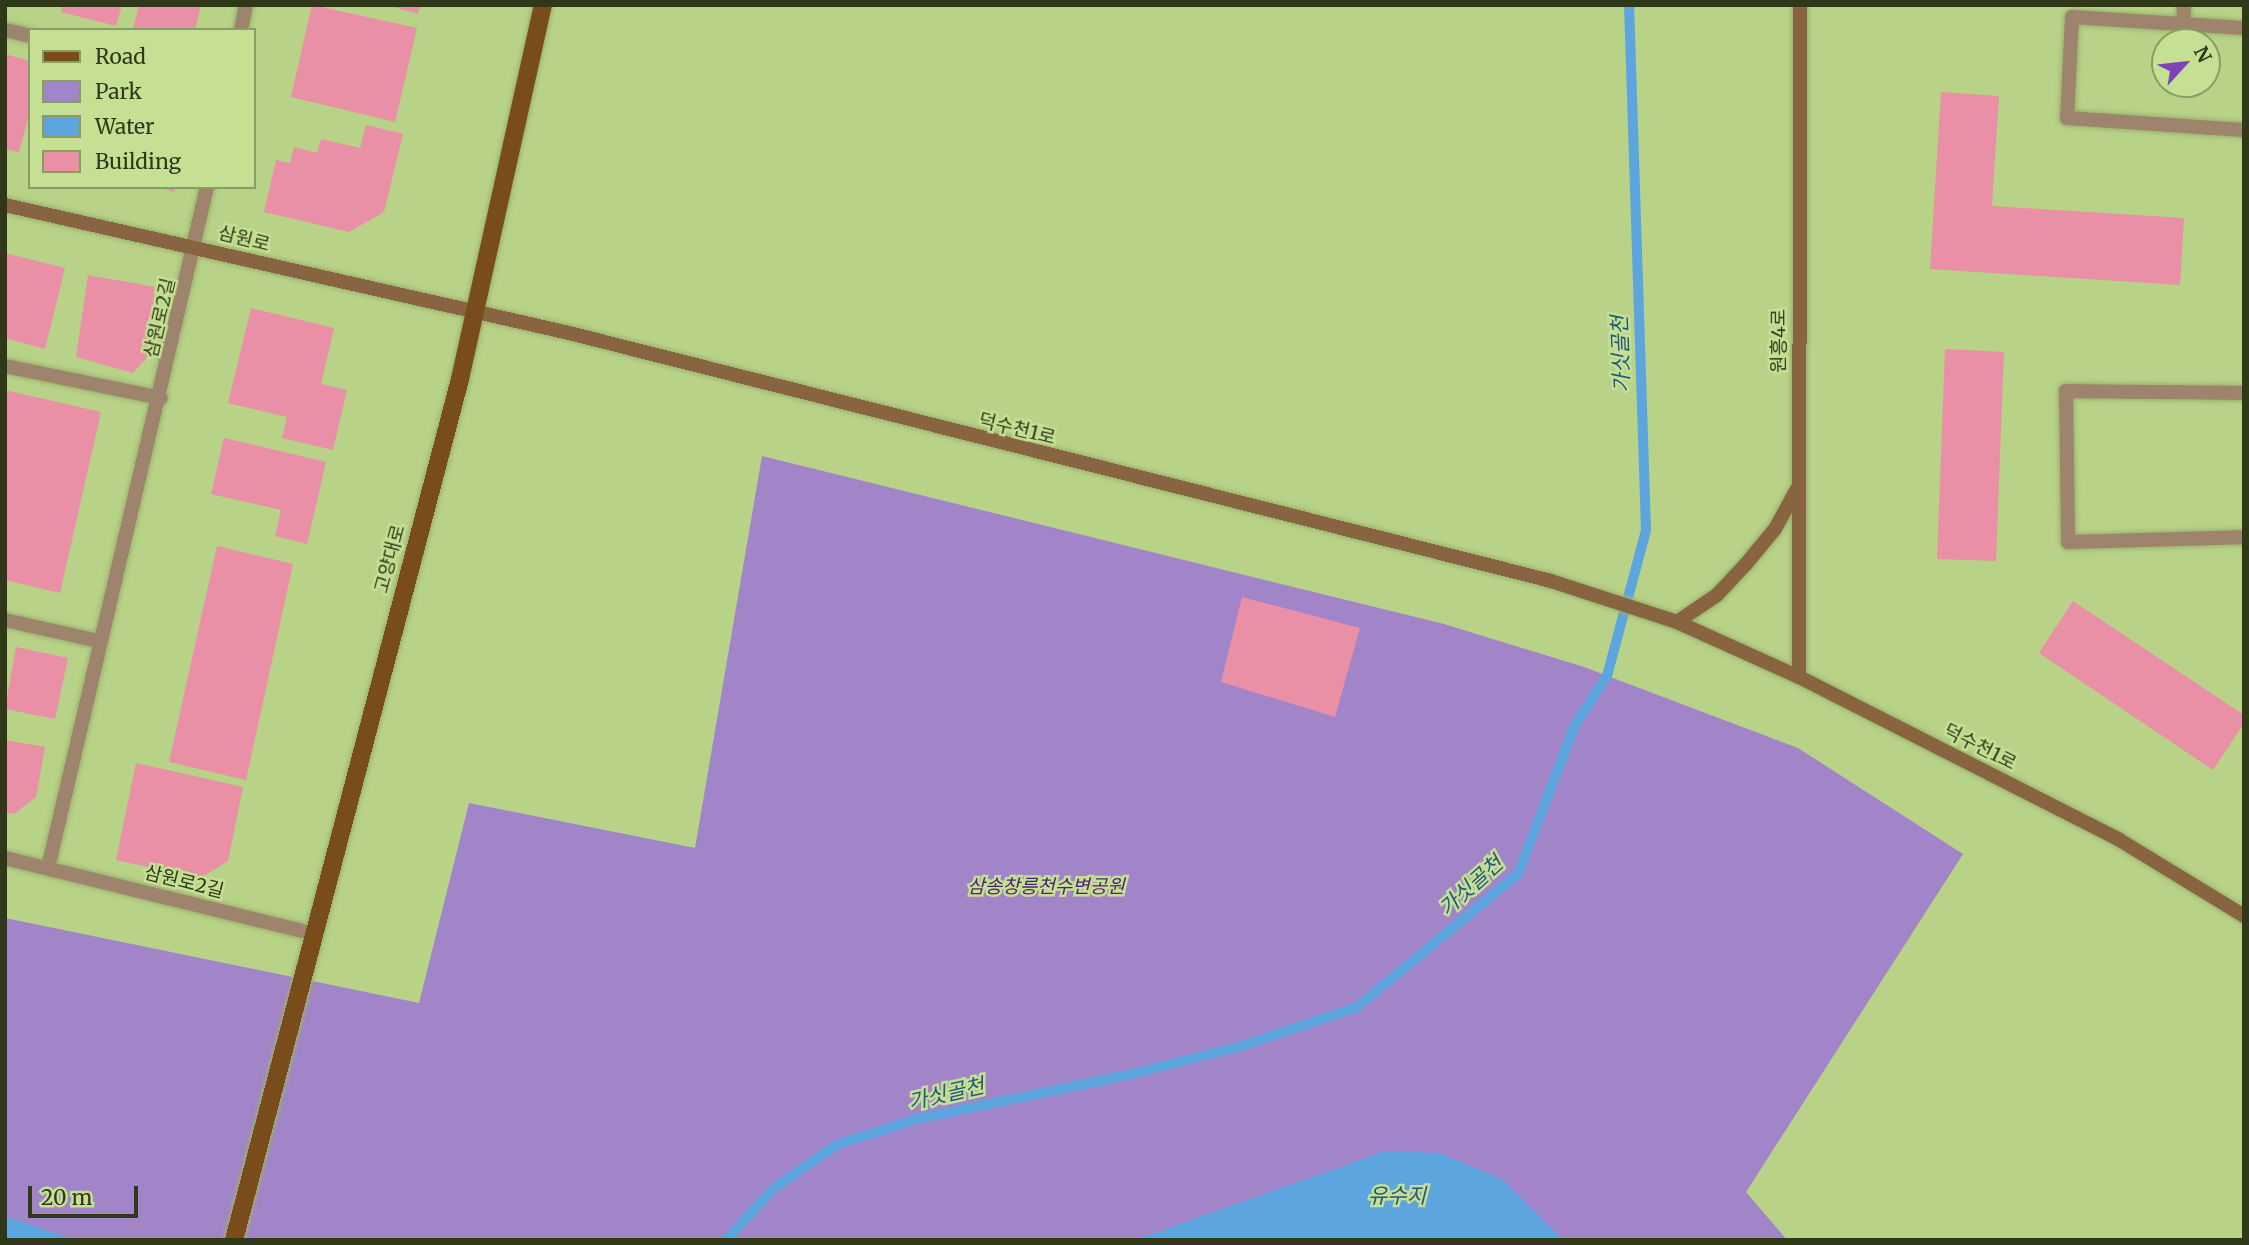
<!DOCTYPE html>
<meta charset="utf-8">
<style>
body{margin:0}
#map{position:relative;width:2249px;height:1245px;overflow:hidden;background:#b8d287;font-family:Merriweather,"Noto Sans KR",serif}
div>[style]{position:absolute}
.green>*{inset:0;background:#a284c9}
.water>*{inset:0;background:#5ca5de}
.stream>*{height:10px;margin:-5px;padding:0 5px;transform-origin:5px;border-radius:5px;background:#5ca5de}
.building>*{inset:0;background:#e98fa6}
.roads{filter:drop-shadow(0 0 2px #9ab06f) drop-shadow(0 0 2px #9ab06f)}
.lane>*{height:14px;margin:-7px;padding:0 7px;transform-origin:7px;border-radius:7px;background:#9e846d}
.street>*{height:14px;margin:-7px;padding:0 7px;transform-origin:7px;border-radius:7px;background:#9e846d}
.secondary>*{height:14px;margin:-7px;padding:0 7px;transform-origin:7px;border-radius:7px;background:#896440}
.primary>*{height:18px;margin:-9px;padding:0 9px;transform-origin:9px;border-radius:9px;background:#794c1c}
span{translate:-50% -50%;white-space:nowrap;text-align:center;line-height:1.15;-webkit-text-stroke:5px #c5df93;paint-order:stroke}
.street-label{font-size:19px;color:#2f391a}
.park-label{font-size:19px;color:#4d1f76;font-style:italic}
.water-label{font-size:21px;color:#23587f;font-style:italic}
.frame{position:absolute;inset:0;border:7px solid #2f391a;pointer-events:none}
.legend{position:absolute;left:28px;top:28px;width:228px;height:161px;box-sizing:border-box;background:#c5df93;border:2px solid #899d63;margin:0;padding:9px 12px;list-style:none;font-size:21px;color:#2f391a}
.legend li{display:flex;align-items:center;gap:14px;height:35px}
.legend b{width:35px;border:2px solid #899d63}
.north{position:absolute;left:2151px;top:28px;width:70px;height:70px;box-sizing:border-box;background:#c5df93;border:2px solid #899d63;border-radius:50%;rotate:63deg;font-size:19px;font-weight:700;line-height:28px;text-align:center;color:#2f391a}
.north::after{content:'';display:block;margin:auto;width:24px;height:32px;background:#7e43b9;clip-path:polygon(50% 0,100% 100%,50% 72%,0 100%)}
.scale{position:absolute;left:28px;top:1186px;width:110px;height:32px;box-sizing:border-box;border:4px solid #2f391a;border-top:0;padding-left:9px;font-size:21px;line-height:24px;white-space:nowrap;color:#2f391a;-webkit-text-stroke:5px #c5df93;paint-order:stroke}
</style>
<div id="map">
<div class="green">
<div style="clip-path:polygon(762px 456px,1444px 624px,1584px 667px,1798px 748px,1963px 854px,1746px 1192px,1787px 1240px,5px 1240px,5px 918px,419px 1003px,469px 803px,695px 848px)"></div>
</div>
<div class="water">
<div style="clip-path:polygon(1385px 1151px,1439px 1153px,1502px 1179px,1563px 1240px,1135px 1240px)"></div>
<div style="clip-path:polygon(5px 1216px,75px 1240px,5px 1240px)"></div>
</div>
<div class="stream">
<div style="left:726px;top:1240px;width:69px;rotate:-47.3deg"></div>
<div style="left:773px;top:1189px;width:77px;rotate:-34.9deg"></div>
<div style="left:836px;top:1145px;width:85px;rotate:-17.8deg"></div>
<div style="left:917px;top:1119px;width:220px;rotate:-11.8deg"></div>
<div style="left:1132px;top:1074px;width:114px;rotate:-14.3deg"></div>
<div style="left:1242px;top:1046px;width:121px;rotate:-18.7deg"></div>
<div style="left:1357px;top:1007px;width:209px;rotate:-39.6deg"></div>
<div style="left:1518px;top:874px;width:160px;rotate:-69.1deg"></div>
<div style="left:1575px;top:725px;width:59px;rotate:-56.9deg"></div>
<div style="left:1607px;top:676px;width:151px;rotate:-75deg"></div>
<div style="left:1646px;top:530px;width:525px;rotate:-91.85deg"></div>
</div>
<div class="building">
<div style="clip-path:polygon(63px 5px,122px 5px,116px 26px,61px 12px)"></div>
<div style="clip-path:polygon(139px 5px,201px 5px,195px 30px,133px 30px)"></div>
<div style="clip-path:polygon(312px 5px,417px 28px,395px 122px,291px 97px)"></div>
<div style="clip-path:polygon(386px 5px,420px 5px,418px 14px)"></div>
<div style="clip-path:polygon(5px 54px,30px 61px,30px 111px,19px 152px,5px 149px)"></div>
<div style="clip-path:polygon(1941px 92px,1999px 96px,1992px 206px,2184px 218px,2180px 285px,1930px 269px)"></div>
<div style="clip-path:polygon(366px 125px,403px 134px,384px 212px,349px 232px,264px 212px,276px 160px,290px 163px,294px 147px,317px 153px,321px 139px,360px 148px)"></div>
<div style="clip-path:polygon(158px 187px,175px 187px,174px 192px)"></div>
<div style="clip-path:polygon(5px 253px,65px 268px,45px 349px,5px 338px)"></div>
<div style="clip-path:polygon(88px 275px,155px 287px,148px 356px,133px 373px,76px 357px)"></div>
<div style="clip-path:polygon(251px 308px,334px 328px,321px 384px,347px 390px,333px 450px,282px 438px,287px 417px,228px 403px)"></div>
<div style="clip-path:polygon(1945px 349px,2004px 352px,1996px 561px,1937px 559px)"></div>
<div style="clip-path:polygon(5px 390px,101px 412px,60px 593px,5px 580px)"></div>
<div style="clip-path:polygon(224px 438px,326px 462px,307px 544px,275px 536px,281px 510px,211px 494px)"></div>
<div style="clip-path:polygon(217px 546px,293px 564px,246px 780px,169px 762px)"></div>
<div style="clip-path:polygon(1242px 597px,1360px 628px,1335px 717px,1221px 682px)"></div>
<div style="clip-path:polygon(2073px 601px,2244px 715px,2244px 723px,2213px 770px,2039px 653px)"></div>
<div style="clip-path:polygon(16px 647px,68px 658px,55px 719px,5px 709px)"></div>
<div style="clip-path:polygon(5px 740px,45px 747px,36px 797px,14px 814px,5px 812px)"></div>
<div style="clip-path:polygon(136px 763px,243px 787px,228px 861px,200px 878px,116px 860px)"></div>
</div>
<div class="roads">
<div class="lane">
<div style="left:2183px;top:25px;width:20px;rotate:-87deg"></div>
<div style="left:2244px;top:28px;width:172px;rotate:-176.3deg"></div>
<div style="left:2072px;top:17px;width:101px;rotate:92.8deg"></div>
<div style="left:2067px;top:118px;width:177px;rotate:3.9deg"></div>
<div style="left:2244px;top:393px;width:178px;rotate:-179.4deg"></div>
<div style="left:2066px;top:391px;width:151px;rotate:89.2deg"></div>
<div style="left:2068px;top:542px;width:176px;rotate:-1.6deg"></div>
</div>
<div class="street">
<div style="left:5px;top:30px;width:26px;rotate:13deg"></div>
<div style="left:241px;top:30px;width:25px;rotate:-79deg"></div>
<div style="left:5px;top:366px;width:159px;rotate:11.6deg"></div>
<div style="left:5px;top:620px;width:96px;rotate:12.6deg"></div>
<div style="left:5px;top:858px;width:315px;rotate:13.8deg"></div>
<div style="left:48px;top:868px;width:699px;rotate:-76.86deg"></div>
</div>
<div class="secondary">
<div style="left:5px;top:205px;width:574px;rotate:12.78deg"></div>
<div style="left:565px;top:332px;width:1017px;rotate:14.17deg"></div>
<div style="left:1551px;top:581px;width:133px;rotate:18deg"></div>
<div style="left:1677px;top:622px;width:134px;rotate:24.3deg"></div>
<div style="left:1799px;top:677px;width:358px;rotate:26.9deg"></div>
<div style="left:2118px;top:839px;width:148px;rotate:31.4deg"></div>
<div style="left:1677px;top:622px;width:48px;rotate:-34deg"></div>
<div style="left:1717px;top:595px;width:42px;rotate:-46.9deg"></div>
<div style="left:1746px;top:564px;width:45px;rotate:-50.4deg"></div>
<div style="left:1775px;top:529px;width:46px;rotate:-61.2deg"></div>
<div style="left:1799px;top:677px;width:672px;rotate:-89.91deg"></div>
</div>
<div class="primary">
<div style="left:234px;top:1240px;width:890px;rotate:-75.29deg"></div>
<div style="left:460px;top:379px;width:383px;rotate:-77.5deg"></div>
</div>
</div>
<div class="street-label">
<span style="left:244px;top:239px;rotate:14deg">삼원로</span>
<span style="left:160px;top:318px;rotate:-77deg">삼원로2길</span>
<span style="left:1779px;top:341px;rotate:-90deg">원흥4로</span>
<span style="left:1017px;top:429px;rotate:14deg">덕수천1로</span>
<span style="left:390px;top:559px;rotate:-75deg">고양대로</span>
<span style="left:1980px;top:747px;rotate:27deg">덕수천1로</span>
<span style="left:184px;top:882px;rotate:14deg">삼원로2길</span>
</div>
<div class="park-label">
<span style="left:1046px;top:887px">삼송창릉천수변공원</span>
</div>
<div class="water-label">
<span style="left:1621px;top:354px;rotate:-92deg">가싯골천</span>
<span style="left:1471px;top:886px;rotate:-42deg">가싯골천</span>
<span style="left:946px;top:1094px;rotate:-13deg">가싯골천</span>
<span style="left:1397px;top:1196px">유수지</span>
</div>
<div class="frame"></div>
<ul class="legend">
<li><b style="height:9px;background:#794c1c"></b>Road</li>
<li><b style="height:19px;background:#a284c9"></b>Park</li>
<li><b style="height:19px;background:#5ca5de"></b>Water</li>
<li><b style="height:19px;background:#e98fa6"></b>Building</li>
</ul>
<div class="north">N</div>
<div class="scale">20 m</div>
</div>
